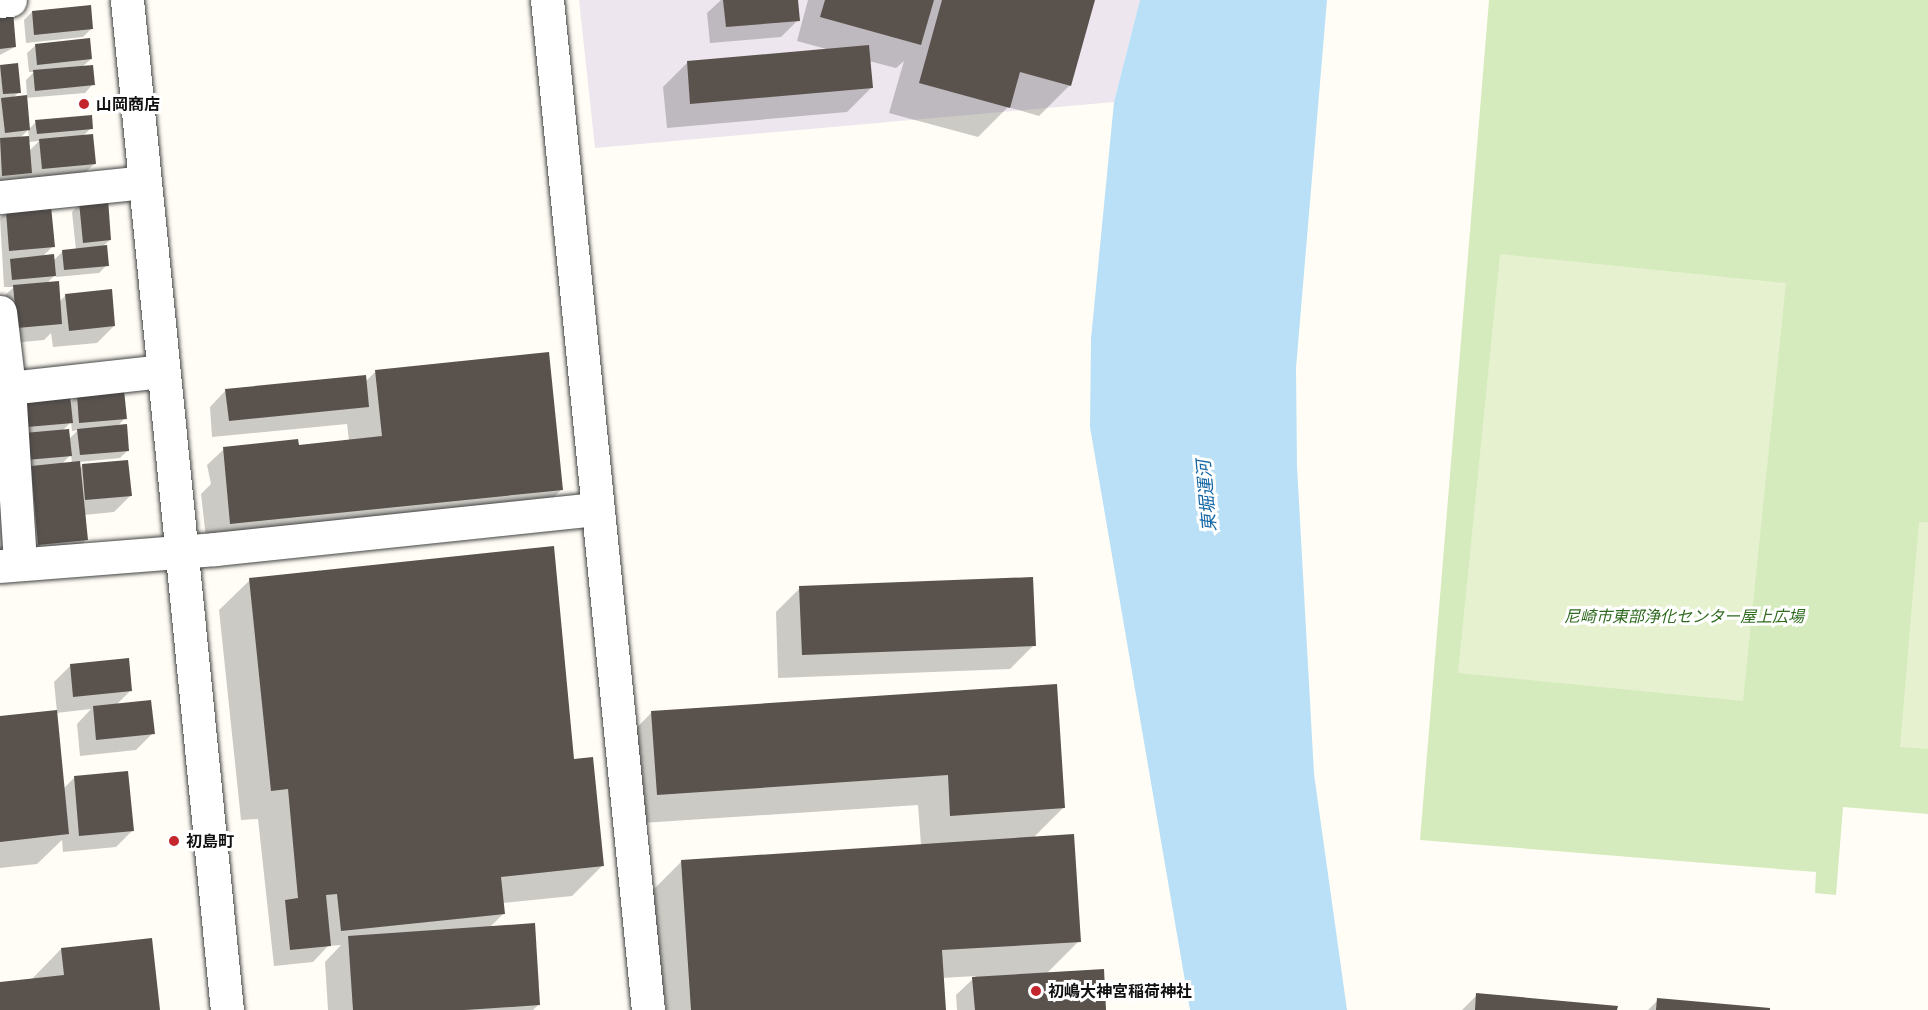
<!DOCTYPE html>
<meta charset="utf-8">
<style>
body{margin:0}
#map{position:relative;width:1928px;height:1010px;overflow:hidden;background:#fffdf5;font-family:"IBM Plex Serif","Noto Sans JP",serif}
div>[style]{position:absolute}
.industrial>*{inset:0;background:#eee6ef}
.green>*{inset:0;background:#d5ebbd}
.pitch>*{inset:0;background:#e6f2cf}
.water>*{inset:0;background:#b9e0f7}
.shadow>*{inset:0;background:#0003}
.building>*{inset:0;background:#5a524d}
.roads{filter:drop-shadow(0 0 2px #444) drop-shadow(0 0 2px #444)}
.minor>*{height:33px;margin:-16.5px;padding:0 16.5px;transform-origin:16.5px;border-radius:16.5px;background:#fff}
.dots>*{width:16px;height:16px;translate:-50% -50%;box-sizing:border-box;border:3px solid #fff;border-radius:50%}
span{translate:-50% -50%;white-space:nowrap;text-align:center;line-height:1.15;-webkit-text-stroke:6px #fff;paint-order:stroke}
.poi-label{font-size:16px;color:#111;font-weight:700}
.left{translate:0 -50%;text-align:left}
.park-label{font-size:16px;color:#2f6b1f;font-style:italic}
.water-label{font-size:18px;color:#1768a6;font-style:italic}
</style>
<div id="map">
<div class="industrial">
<div style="clip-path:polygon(579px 0,1140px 0,1114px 102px,595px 148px)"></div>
</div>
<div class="green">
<div style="clip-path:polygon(1489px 0,1928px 0,1928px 814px,1843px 807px,1836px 895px,1815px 893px,1816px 872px,1420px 840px)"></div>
</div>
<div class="pitch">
<div style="clip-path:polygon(1500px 254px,1786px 283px,1743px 701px,1458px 673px)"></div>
<div style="clip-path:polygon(1919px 522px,1928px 522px,1928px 749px,1900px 747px)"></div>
</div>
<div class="water">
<div style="clip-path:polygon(1140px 0,1327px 0,1296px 368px,1297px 466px,1314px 774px,1347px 1010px,1190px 1010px,1090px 427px,1091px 339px,1114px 102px)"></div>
</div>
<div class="shadow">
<div style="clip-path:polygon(721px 0,796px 0,798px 20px,781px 37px,710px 43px,707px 13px)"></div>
<div style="clip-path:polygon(808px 0,1094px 0,1070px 85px,1039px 116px,1008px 107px,978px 137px,889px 113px,904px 61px,896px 68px,869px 61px,871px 88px,847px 112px,667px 128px,663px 87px,687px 63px,830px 50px,797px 41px)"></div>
<div style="clip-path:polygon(32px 12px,91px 29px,83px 37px,26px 43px,24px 20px)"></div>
<div style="clip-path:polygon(0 14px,15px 47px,0 55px)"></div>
<div style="clip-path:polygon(evenodd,36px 45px,91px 59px,82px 67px,93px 84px,85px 93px,25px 98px,28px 130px,36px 122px,91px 128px,83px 136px,95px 163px,78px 180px,0 183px,0 67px,19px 92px,13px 98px,27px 97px,26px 80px,34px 72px,29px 72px,27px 53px,36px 45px,28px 130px,29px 137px,19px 138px,23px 135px,28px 130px,36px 45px,39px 141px,29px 151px,28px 142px,39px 141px)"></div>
<div style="clip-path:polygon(80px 204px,110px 240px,102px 247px,107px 265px,99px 273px,56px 277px,56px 274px,46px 284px,59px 302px,66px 295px,114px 326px,97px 343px,53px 347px,51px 333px,44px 340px,1px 344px,0 300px,14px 287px,4px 287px,0 218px,6px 212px,53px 246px,42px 257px,53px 261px,63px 251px,76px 250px,72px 212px)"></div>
<div style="clip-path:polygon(376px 371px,561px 490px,531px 520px,207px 547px,201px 494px,211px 484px,207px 465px,224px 449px,298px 449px,349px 441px,347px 424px,212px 437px,210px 407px,226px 390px,365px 382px)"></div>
<div style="clip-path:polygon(evenodd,77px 396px,125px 418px,117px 427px,128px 450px,120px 458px,79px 462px,79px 469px,83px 465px,131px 495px,114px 512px,84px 515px,86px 540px,70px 556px,22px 561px,15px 484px,33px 466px,19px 467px,17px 410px,69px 404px,77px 396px,71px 422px,72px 431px,78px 430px,69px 439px,62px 431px,71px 422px,77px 396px,71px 454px,72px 464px,61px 465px,71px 454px)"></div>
<div style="clip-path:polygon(0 456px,10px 547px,0 558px)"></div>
<div style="clip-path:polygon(250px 580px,573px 761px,602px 866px,572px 896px,502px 903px,504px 913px,489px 928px,539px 1004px,533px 1010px,328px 1010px,325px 962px,341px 945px,328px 946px,313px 962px,274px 966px,258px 819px,241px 820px,219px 610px)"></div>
<div style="clip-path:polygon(800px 588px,1034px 645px,1010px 669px,778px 678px,776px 612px)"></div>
<div style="clip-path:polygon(71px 665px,131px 690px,116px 705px,153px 733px,136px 750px,80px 756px,77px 724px,91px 709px,56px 713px,63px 789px,74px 778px,133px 830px,116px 847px,63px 852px,62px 840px,37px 864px,0 868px,0 717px,57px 712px,54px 682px)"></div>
<div style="clip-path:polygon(1056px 686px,1064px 807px,1033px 838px,1079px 941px,1046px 974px,1104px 1010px,957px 1010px,956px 995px,976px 976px,942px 978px,944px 1010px,666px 1010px,665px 997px,658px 997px,651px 892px,682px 861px,921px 845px,918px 805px,627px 824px,622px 743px,652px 712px)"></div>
<div style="clip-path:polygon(61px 949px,158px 1010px,0 1010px,0 983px,31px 980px)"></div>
<div style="clip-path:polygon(1477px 995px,1616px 1010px,1462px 1010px)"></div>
<div style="clip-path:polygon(1658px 1000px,1771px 1010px,1648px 1010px)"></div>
</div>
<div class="building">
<div style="clip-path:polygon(723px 0,798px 0,800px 21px,726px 27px)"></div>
<div style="clip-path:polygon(825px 0,934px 0,921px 45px,820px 17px)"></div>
<div style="clip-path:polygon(942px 0,1095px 0,1071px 86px,1020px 72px,1010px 108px,919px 83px)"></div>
<div style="clip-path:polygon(91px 5px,93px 29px,34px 35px,32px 11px)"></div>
<div style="clip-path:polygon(13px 11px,16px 47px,0 49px,0 12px)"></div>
<div style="clip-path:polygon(90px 38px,92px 59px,37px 65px,35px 44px)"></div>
<div style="clip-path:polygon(869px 45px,873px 88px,690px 104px,687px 61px)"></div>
<div style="clip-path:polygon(18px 63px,21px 93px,3px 94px,0 65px)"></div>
<div style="clip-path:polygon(93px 65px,95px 85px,35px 91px,33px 70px)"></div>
<div style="clip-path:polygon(27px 95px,30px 130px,5px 133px,1px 98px)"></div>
<div style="clip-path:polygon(92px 115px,93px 129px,37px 134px,35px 120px)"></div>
<div style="clip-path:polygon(93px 134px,96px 164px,42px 169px,39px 139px)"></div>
<div style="clip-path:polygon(29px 136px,32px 173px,2px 176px,0 138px)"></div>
<div style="clip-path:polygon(108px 199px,111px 240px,83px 243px,79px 202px)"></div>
<div style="clip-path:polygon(51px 206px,55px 247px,9px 251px,6px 211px)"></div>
<div style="clip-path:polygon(107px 245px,109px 266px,64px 270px,62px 250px)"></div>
<div style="clip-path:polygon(54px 254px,56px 276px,12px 280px,10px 259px)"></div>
<div style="clip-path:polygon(59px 281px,62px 324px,17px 328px,13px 285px)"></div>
<div style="clip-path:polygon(112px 289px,115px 326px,69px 331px,65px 294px)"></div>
<div style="clip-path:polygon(549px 352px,563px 490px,230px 524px,223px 447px,298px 439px,299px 445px,382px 436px,375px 370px)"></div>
<div style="clip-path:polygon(366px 375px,369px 407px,229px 421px,225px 389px)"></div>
<div style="clip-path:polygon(124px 390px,127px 419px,79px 423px,77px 395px)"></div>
<div style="clip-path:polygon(70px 395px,73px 423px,27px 427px,25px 400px)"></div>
<div style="clip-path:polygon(127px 424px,129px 451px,80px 455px,77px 429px)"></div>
<div style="clip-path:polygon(69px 429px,72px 456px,26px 460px,24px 433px)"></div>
<div style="clip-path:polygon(128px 460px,132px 496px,85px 500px,82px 464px)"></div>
<div style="clip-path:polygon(80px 461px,88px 540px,38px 545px,31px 466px)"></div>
<div style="clip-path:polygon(554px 546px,574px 759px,593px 757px,604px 866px,501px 877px,505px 914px,341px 931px,337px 894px,326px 895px,331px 946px,290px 950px,285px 900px,298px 898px,288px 789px,271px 791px,249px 578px)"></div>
<div style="clip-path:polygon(1033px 577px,1036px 646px,802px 655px,799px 586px)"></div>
<div style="clip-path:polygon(129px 658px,132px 691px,73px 697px,70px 664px)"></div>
<div style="clip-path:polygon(1057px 684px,1065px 808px,950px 816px,948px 775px,657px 795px,651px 711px)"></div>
<div style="clip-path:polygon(151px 700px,155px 734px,96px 740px,93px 706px)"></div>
<div style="clip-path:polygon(57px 710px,69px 834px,0 842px,0 716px)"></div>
<div style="clip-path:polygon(128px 771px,134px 831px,79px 836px,74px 776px)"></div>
<div style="clip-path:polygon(1074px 834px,1081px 942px,942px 950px,946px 1010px,691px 1010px,681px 860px)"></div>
<div style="clip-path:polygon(535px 923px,540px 1005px,465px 1010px,353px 1010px,348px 936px)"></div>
<div style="clip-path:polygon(152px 938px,160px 1010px,0 1010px,0 982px,64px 975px,61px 948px)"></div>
<div style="clip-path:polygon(1104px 969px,1106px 1010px,975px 1010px,972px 977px)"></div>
<div style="clip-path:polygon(1476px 993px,1618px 1006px,1617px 1010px,1475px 1010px)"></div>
<div style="clip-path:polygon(1657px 998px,1770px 1008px,1770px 1010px,1656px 1010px)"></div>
</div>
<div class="roads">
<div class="minor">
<div style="left:127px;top:0;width:1015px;rotate:84.35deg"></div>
<div style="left:547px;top:0;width:1015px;rotate:84.29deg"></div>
<div style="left:0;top:1px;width:10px;rotate:-6deg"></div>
<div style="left:0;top:197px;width:145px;rotate:-5.9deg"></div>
<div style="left:0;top:312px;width:77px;rotate:83.2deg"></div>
<div style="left:9px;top:388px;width:176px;rotate:86.4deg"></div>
<div style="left:0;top:389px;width:164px;rotate:-6.3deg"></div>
<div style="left:0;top:566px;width:216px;rotate:-4.5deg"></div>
<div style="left:215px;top:549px;width:383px;rotate:-6deg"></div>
</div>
</div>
<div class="dots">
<div style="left:84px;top:104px;background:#c4262e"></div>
<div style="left:174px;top:841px;background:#c4262e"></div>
<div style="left:1036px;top:991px;background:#c4262e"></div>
</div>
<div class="poi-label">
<span class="left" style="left:96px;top:104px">山岡商店</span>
<span class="left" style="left:186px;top:841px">初島町</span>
<span class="left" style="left:1048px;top:991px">初嶋大神宮稲荷神社</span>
</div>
<div class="park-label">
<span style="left:1684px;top:616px">尼崎市東部浄化センター屋上広場</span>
</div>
<div class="water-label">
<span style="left:1207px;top:496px;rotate:-95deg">東堀運河</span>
</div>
</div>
